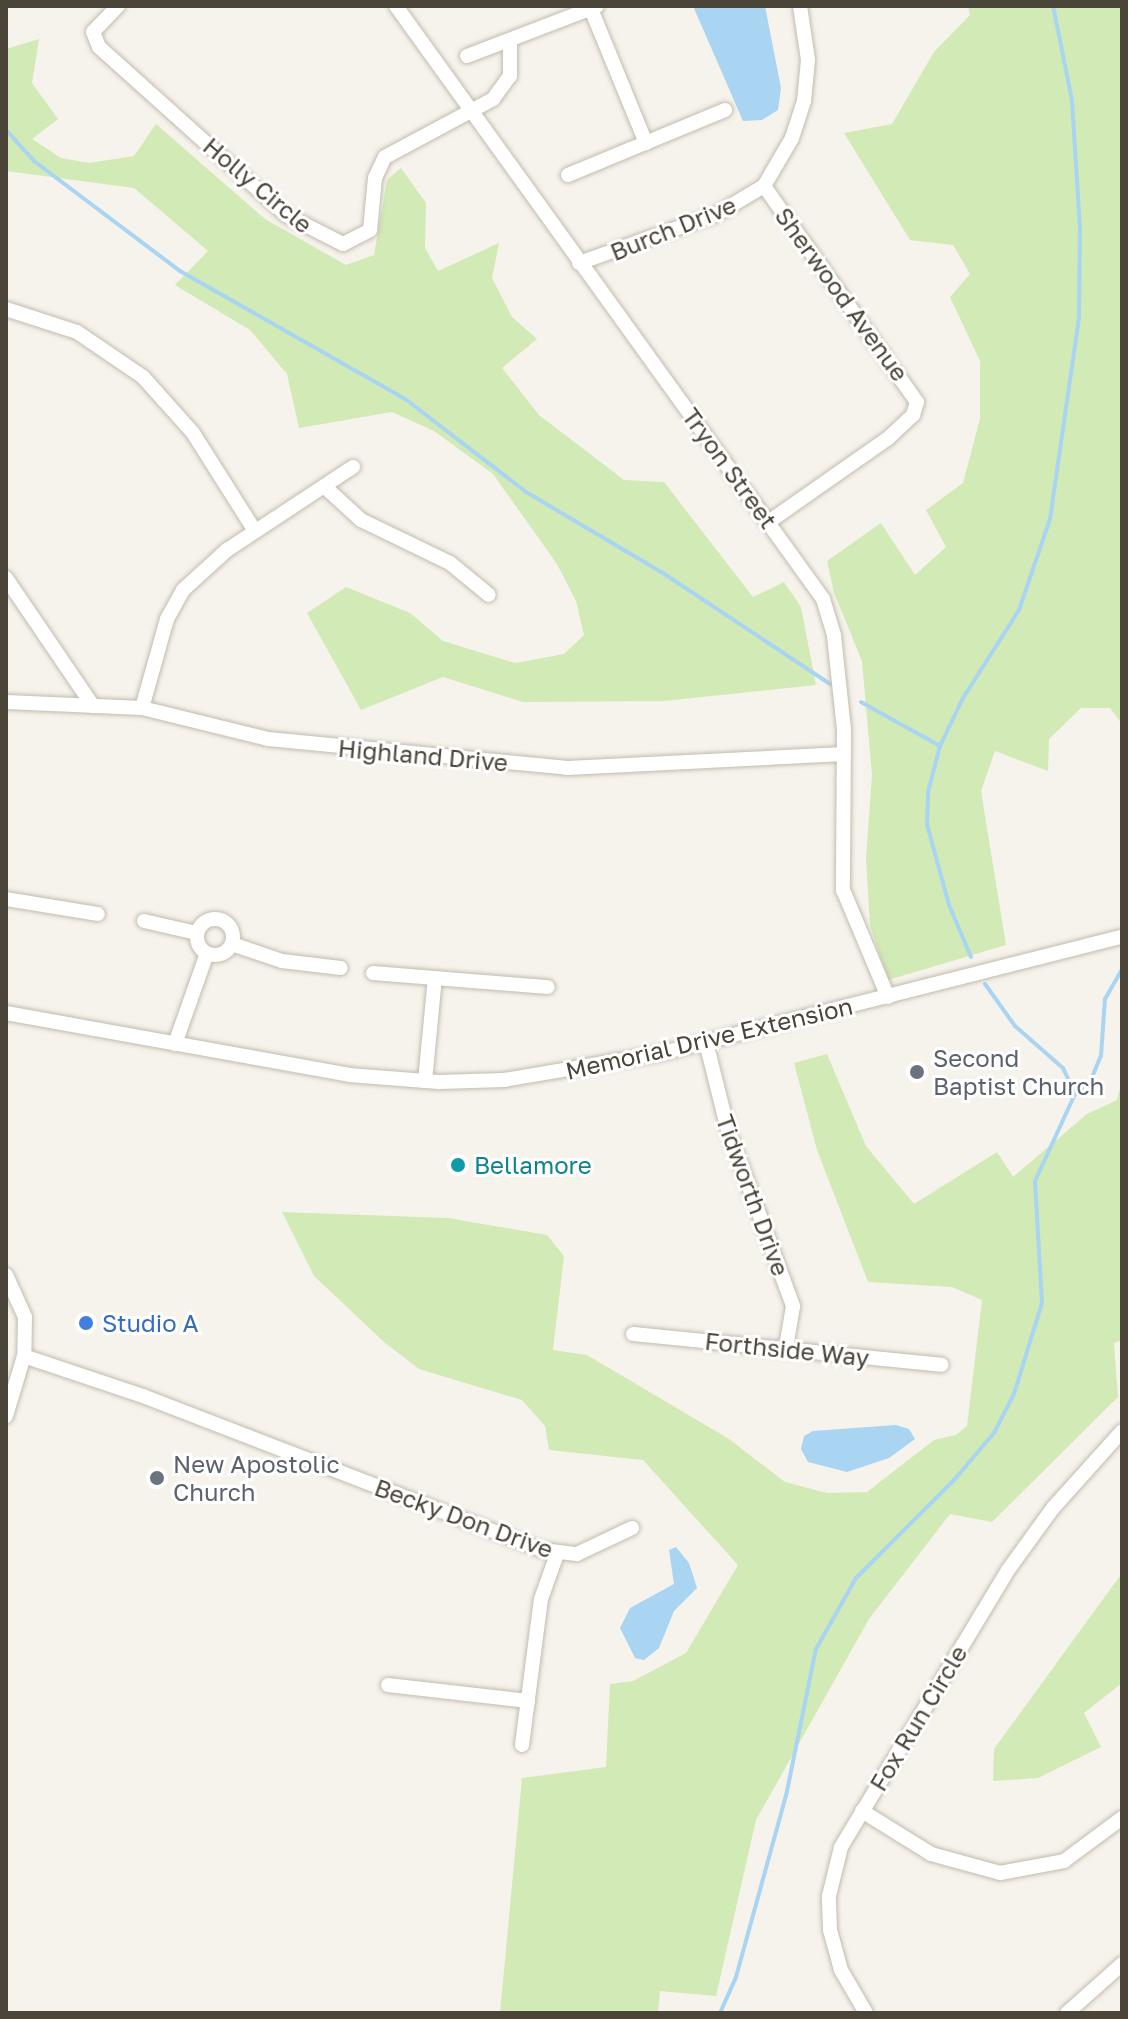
<!DOCTYPE html>
<style>
body{margin:0}
#map{position:relative;width:1128px;height:2019px;overflow:hidden;background:#f6f3ec;font-family:"Golos Text",sans-serif}
div>[style]{position:absolute}
.green>*{inset:0;background:#d2eab5}
.water>*{inset:0;background:#a9d4f2}
.stream>*{height:4px;margin:-2px;padding:0 2px;transform-origin:2px;border-radius:2px;background:#a9d4f2}
.roads{filter:drop-shadow(0 0 2px #c2bbae) drop-shadow(0 0 2px #c2bbae)}
.minor>*{height:14px;margin:-7px;padding:0 7px;transform-origin:7px;border-radius:7px;background:#fff}
.minor>.ring{margin:-7px;padding:0;box-sizing:content-box;background:none;border:14px solid #fff;border-radius:50%}
.dots>*{width:22px;height:22px;translate:-50% -50%;box-sizing:border-box;border:4px solid #fff;border-radius:50%}
span{translate:-50% -50%;white-space:nowrap;text-align:center;line-height:1.15;-webkit-text-stroke:6px #fff;paint-order:stroke}
.street-label{font-size:24px;color:#4b4439}
.worship-label{font-size:24px;color:#5b616d}
.left{translate:0 -50%;text-align:left}
.culture-label{font-size:24px;color:#0d838f}
.shop-label{font-size:24px;color:#366cbe}
.frame{position:absolute;inset:0;border:8px solid #4b4439;pointer-events:none}
</style>
<div id="map">
<div class="green">
<div style="clip-path:polygon(968px 6px,1122px 6px,1122px 724px,1110px 708px,1081px 708px,1049px 739px,1048px 771px,995px 751px,981px 791px,1006px 945px,888px 980px,870px 925px,866px 859px,872px 775px,862px 661px,834px 593px,827px 561px,881px 523px,915px 575px,946px 547px,926px 510px,963px 483px,980px 419px,980px 361px,950px 297px,970px 274px,953px 245px,910px 240px,844px 133px,892px 124px,934px 52px,970px 15px)"></div>
<div style="clip-path:polygon(39px 39px,32px 83px,58px 119px,32px 139px,61px 158px,89px 163px,134px 156px,156px 124px,265px 219px,346px 265px,374px 255px,387px 180px,401px 168px,426px 203px,425px 248px,438px 271px,499px 243px,492px 278px,512px 317px,537px 339px,502px 368px,539px 415px,624px 480px,664px 482px,753px 597px,784px 582px,801px 607px,816px 685px,664px 701px,523px 702px,443px 677px,361px 710px,307px 613px,346px 587px,410px 613px,443px 641px,515px 663px,564px 654px,584px 635px,576px 601px,557px 564px,493px 474px,434px 431px,392px 412px,299px 428px,287px 374px,250px 330px,175px 285px,208px 251px,134px 188px,6px 171px,6px 49px)"></div>
<div style="clip-path:polygon(827px 1054px,866px 1146px,914px 1204px,997px 1152px,1013px 1177px,1087px 1114px,1117px 1100px,1122px 1080px,1122px 1340px,1114px 1343px,1118px 1397px,992px 1522px,950px 1514px,869px 1619px,756px 1820px,716px 1996px,660px 1991px,658px 2013px,500px 2013px,522px 1778px,606px 1767px,610px 1684px,633px 1681px,686px 1653px,738px 1565px,643px 1460px,549px 1450px,545px 1426px,522px 1400px,419px 1369px,384px 1342px,314px 1276px,282px 1212px,448px 1218px,547px 1235px,564px 1256px,553px 1350px,587px 1355px,729px 1439px,785px 1482px,827px 1493px,867px 1492px,934px 1440px,956px 1435px,967px 1426px,982px 1300px,952px 1287px,868px 1282px,817px 1150px,794px 1063px)"></div>
<div style="clip-path:polygon(1122px 1573px,1122px 1683px,1084px 1713px,1101px 1747px,1038px 1778px,993px 1781px,994px 1749px)"></div>
</div>
<div class="water">
<div style="clip-path:polygon(693px 6px,765px 6px,781px 88px,778px 110px,762px 120px,743px 121px)"></div>
<div style="clip-path:polygon(896px 1425px,909px 1429px,915px 1439px,889px 1458px,847px 1472px,808px 1462px,801px 1449px,804px 1436px,813px 1431px)"></div>
<div style="clip-path:polygon(676px 1547px,689px 1563px,697px 1588px,674px 1611px,659px 1648px,644px 1660px,635px 1658px,620px 1628px,630px 1608px,674px 1584px,669px 1550px)"></div>
</div>
<div class="stream">
<div style="left:6px;top:130px;width:42px;rotate:47.9deg"></div>
<div style="left:34px;top:161px;width:183px;rotate:37deg"></div>
<div style="left:180px;top:271px;width:257px;rotate:29.6deg"></div>
<div style="left:404px;top:398px;width:154px;rotate:37.6deg"></div>
<div style="left:526px;top:492px;width:159px;rotate:30.6deg"></div>
<div style="left:663px;top:573px;width:201px;rotate:33.6deg"></div>
<div style="left:861px;top:702px;width:90px;rotate:29.1deg"></div>
<div style="left:971px;top:957px;width:56px;rotate:-112.9deg"></div>
<div style="left:949px;top:905px;width:84px;rotate:-105.2deg"></div>
<div style="left:927px;top:824px;width:32px;rotate:-88deg"></div>
<div style="left:928px;top:792px;width:48px;rotate:-75.4deg"></div>
<div style="left:940px;top:746px;width:53px;rotate:-64.4deg"></div>
<div style="left:963px;top:698px;width:104px;rotate:-57.5deg"></div>
<div style="left:1019px;top:610px;width:96px;rotate:-71.2deg"></div>
<div style="left:1050px;top:519px;width:204px;rotate:-81.8deg"></div>
<div style="left:1079px;top:317px;width:89px;rotate:-89.4deg"></div>
<div style="left:1080px;top:228px;width:128px;rotate:-93.6deg"></div>
<div style="left:1072px;top:100px;width:96px;rotate:-101.4deg"></div>
<div style="left:985px;top:984px;width:52px;rotate:54.5deg"></div>
<div style="left:1015px;top:1026px;width:64px;rotate:41.2deg"></div>
<div style="left:1063px;top:1068px;width:29px;rotate:65deg"></div>
<div style="left:720px;top:2013px;width:39px;rotate:-66deg"></div>
<div style="left:736px;top:1977px;width:188px;rotate:-74.6deg"></div>
<div style="left:786px;top:1796px;width:150px;rotate:-78.5deg"></div>
<div style="left:816px;top:1649px;width:81px;rotate:-60.6deg"></div>
<div style="left:856px;top:1578px;width:139px;rotate:-45deg"></div>
<div style="left:954px;top:1480px;width:62px;rotate:-49.6deg"></div>
<div style="left:994px;top:1433px;width:44px;rotate:-62.9deg"></div>
<div style="left:1014px;top:1394px;width:95px;rotate:-72.9deg"></div>
<div style="left:1042px;top:1303px;width:122px;rotate:-93.3deg"></div>
<div style="left:1035px;top:1181px;width:96px;rotate:-65.3deg"></div>
<div style="left:1075px;top:1094px;width:17px;rotate:-33deg"></div>
<div style="left:1089px;top:1085px;width:31px;rotate:-68deg"></div>
<div style="left:1101px;top:1056px;width:57px;rotate:-86deg"></div>
<div style="left:1105px;top:999px;width:34px;rotate:-60deg"></div>
</div>
<div class="roads">
<div class="minor">
<div style="left:118px;top:6px;width:36px;rotate:134deg"></div>
<div style="left:93px;top:32px;width:16px;rotate:68deg"></div>
<div style="left:99px;top:47px;width:251px;rotate:41.9deg"></div>
<div style="left:286px;top:215px;width:64px;rotate:27deg"></div>
<div style="left:343px;top:244px;width:30px;rotate:-27deg"></div>
<div style="left:370px;top:230px;width:52px;rotate:-84.5deg"></div>
<div style="left:375px;top:178px;width:23px;rotate:-65deg"></div>
<div style="left:385px;top:157px;width:123px;rotate:-28.2deg"></div>
<div style="left:493px;top:99px;width:29px;rotate:-54deg"></div>
<div style="left:510px;top:76px;width:34px;rotate:-90deg"></div>
<div style="left:396px;top:6px;width:731px;rotate:54.24deg"></div>
<div style="left:823px;top:599px;width:39px;rotate:73deg"></div>
<div style="left:834px;top:636px;width:94px;rotate:83.9deg"></div>
<div style="left:844px;top:729px;width:161px;rotate:90.4deg"></div>
<div style="left:843px;top:890px;width:116px;rotate:67.2deg"></div>
<div style="left:591px;top:9px;width:145px;rotate:67.7deg"></div>
<div style="left:467px;top:56px;width:139px;rotate:-21deg"></div>
<div style="left:568px;top:175px;width:170px;rotate:-22.5deg"></div>
<div style="left:764px;top:186px;width:265px;rotate:54.7deg"></div>
<div style="left:917px;top:402px;width:14px;rotate:107deg"></div>
<div style="left:913px;top:415px;width:35px;rotate:137deg"></div>
<div style="left:887px;top:439px;width:143px;rotate:145deg"></div>
<div style="left:579px;top:263px;width:146px;rotate:-19.5deg"></div>
<div style="left:717px;top:214px;width:55px;rotate:-30.8deg"></div>
<div style="left:764px;top:186px;width:56px;rotate:-59.7deg"></div>
<div style="left:792px;top:138px;width:39px;rotate:-72deg"></div>
<div style="left:804px;top:101px;width:41px;rotate:-84.4deg"></div>
<div style="left:808px;top:60px;width:55px;rotate:-98.4deg"></div>
<div style="left:6px;top:309px;width:75px;rotate:17.9deg"></div>
<div style="left:77px;top:332px;width:80px;rotate:34.3deg"></div>
<div style="left:143px;top:377px;width:75px;rotate:48.2deg"></div>
<div style="left:193px;top:433px;width:116px;rotate:57.7deg"></div>
<div style="left:325px;top:487px;width:49px;rotate:42.5deg"></div>
<div style="left:361px;top:520px;width:99px;rotate:25.8deg"></div>
<div style="left:450px;top:563px;width:50px;rotate:39.4deg"></div>
<div style="left:6px;top:578px;width:155px;rotate:55.8deg"></div>
<div style="left:6px;top:702px;width:136px;rotate:2.5deg"></div>
<div style="left:142px;top:708px;width:130px;rotate:13.8deg"></div>
<div style="left:268px;top:739px;width:301px;rotate:5.5deg"></div>
<div style="left:568px;top:768px;width:276px;rotate:-2.9deg"></div>
<div style="left:142px;top:708px;width:92px;rotate:-74.3deg"></div>
<div style="left:167px;top:619px;width:33px;rotate:-61deg"></div>
<div style="left:183px;top:590px;width:59px;rotate:-42.3deg"></div>
<div style="left:227px;top:550px;width:151px;rotate:-33.4deg"></div>
<div style="left:6px;top:899px;width:93px;rotate:9.3deg"></div>
<div class="ring" style="left:197px;top:919px;width:22px;height:22px"></div>
<div style="left:144px;top:921px;width:54px;rotate:12.8deg"></div>
<div style="left:232px;top:944px;width:53px;rotate:18.8deg"></div>
<div style="left:282px;top:961px;width:59px;rotate:6.8deg"></div>
<div style="left:373px;top:973px;width:62px;rotate:4.6deg"></div>
<div style="left:6px;top:1013px;width:349px;rotate:10.2deg"></div>
<div style="left:349px;top:1075px;width:90px;rotate:4.4deg"></div>
<div style="left:439px;top:1082px;width:65px;rotate:-1.8deg"></div>
<div style="left:504px;top:1080px;width:160px;rotate:-9.7deg"></div>
<div style="left:662px;top:1053px;width:474px;rotate:-14.2deg"></div>
<div style="left:706px;top:1042px;width:91px;rotate:76deg"></div>
<div style="left:728px;top:1130px;width:188px;rotate:69.7deg"></div>
<div style="left:793px;top:1306px;width:43px;rotate:99.5deg"></div>
<div style="left:175px;top:1044px;width:96px;rotate:-70.6deg"></div>
<div style="left:425px;top:1081px;width:103px;rotate:-84.5deg"></div>
<div style="left:435px;top:978px;width:113px;rotate:4.6deg"></div>
<div style="left:6px;top:1275px;width:46px;rotate:65.7deg"></div>
<div style="left:25px;top:1317px;width:39px;rotate:91deg"></div>
<div style="left:24px;top:1356px;width:63px;rotate:106.7deg"></div>
<div style="left:633px;top:1334px;width:310px;rotate:5.7deg"></div>
<div style="left:24px;top:1356px;width:126px;rotate:18.6deg"></div>
<div style="left:143px;top:1396px;width:429px;rotate:21.1deg"></div>
<div style="left:543px;top:1550px;width:34px;rotate:7deg"></div>
<div style="left:577px;top:1554px;width:61px;rotate:-25.3deg"></div>
<div style="left:388px;top:1685px;width:141px;rotate:6.5deg"></div>
<div style="left:522px;top:1745px;width:147px;rotate:-82.6deg"></div>
<div style="left:541px;top:1599px;width:48px;rotate:-70.4deg"></div>
<div style="left:862px;top:1811px;width:81px;rotate:31.9deg"></div>
<div style="left:931px;top:1854px;width:72px;rotate:15.4deg"></div>
<div style="left:1000px;top:1873px;width:65px;rotate:-10.6deg"></div>
<div style="left:1064px;top:1861px;width:72px;rotate:-36.6deg"></div>
<div style="left:866px;top:2013px;width:50px;rotate:-120.2deg"></div>
<div style="left:841px;top:1970px;width:41px;rotate:-105.4deg"></div>
<div style="left:830px;top:1930px;width:34px;rotate:-92deg"></div>
<div style="left:829px;top:1896px;width:50px;rotate:-76.2deg"></div>
<div style="left:841px;top:1847px;width:323px;rotate:-58.9deg"></div>
<div style="left:1008px;top:1570px;width:77px;rotate:-54deg"></div>
<div style="left:1053px;top:1508px;width:103px;rotate:-48.1deg"></div>
<div style="left:1067px;top:2013px;width:74px;rotate:-41.7deg"></div>
</div>
</div>
<div class="dots">
<div style="left:917px;top:1072px;background:#6b7280"></div>
<div style="left:458px;top:1165px;background:#0f9aa8"></div>
<div style="left:86px;top:1323px;background:#3f7fe0"></div>
<div style="left:157px;top:1478px;background:#6b7280"></div>
</div>
<div class="street-label">
<span style="left:258px;top:185px;rotate:40deg">Holly Circle</span>
<span style="left:673px;top:228px;rotate:-22deg">Burch Drive</span>
<span style="left:842px;top:294px;rotate:54deg">Sherwood Avenue</span>
<span style="left:730px;top:468px;rotate:54deg">Tryon Street</span>
<span style="left:423px;top:755px;rotate:5deg">Highland Drive</span>
<span style="left:709px;top:1038px;rotate:-13deg">Memorial Drive Extension</span>
<span style="left:753px;top:1195px;rotate:70deg">Tidworth Drive</span>
<span style="left:787px;top:1349px;rotate:6deg">Forthside Way</span>
<span style="left:464px;top:1518px;rotate:20deg">Becky Don Drive</span>
<span style="left:918px;top:1718px;rotate:-59deg">Fox Run Circle</span>
</div>
<div class="worship-label">
<span class="left" style="left:933px;top:1072px">Second<br>Baptist Church</span>
<span class="left" style="left:173px;top:1478px">New Apostolic<br>Church</span>
</div>
<div class="culture-label">
<span class="left" style="left:474px;top:1165px">Bellamore</span>
</div>
<div class="shop-label">
<span class="left" style="left:102px;top:1323px">Studio A</span>
</div>
<div class="frame"></div>
</div>
